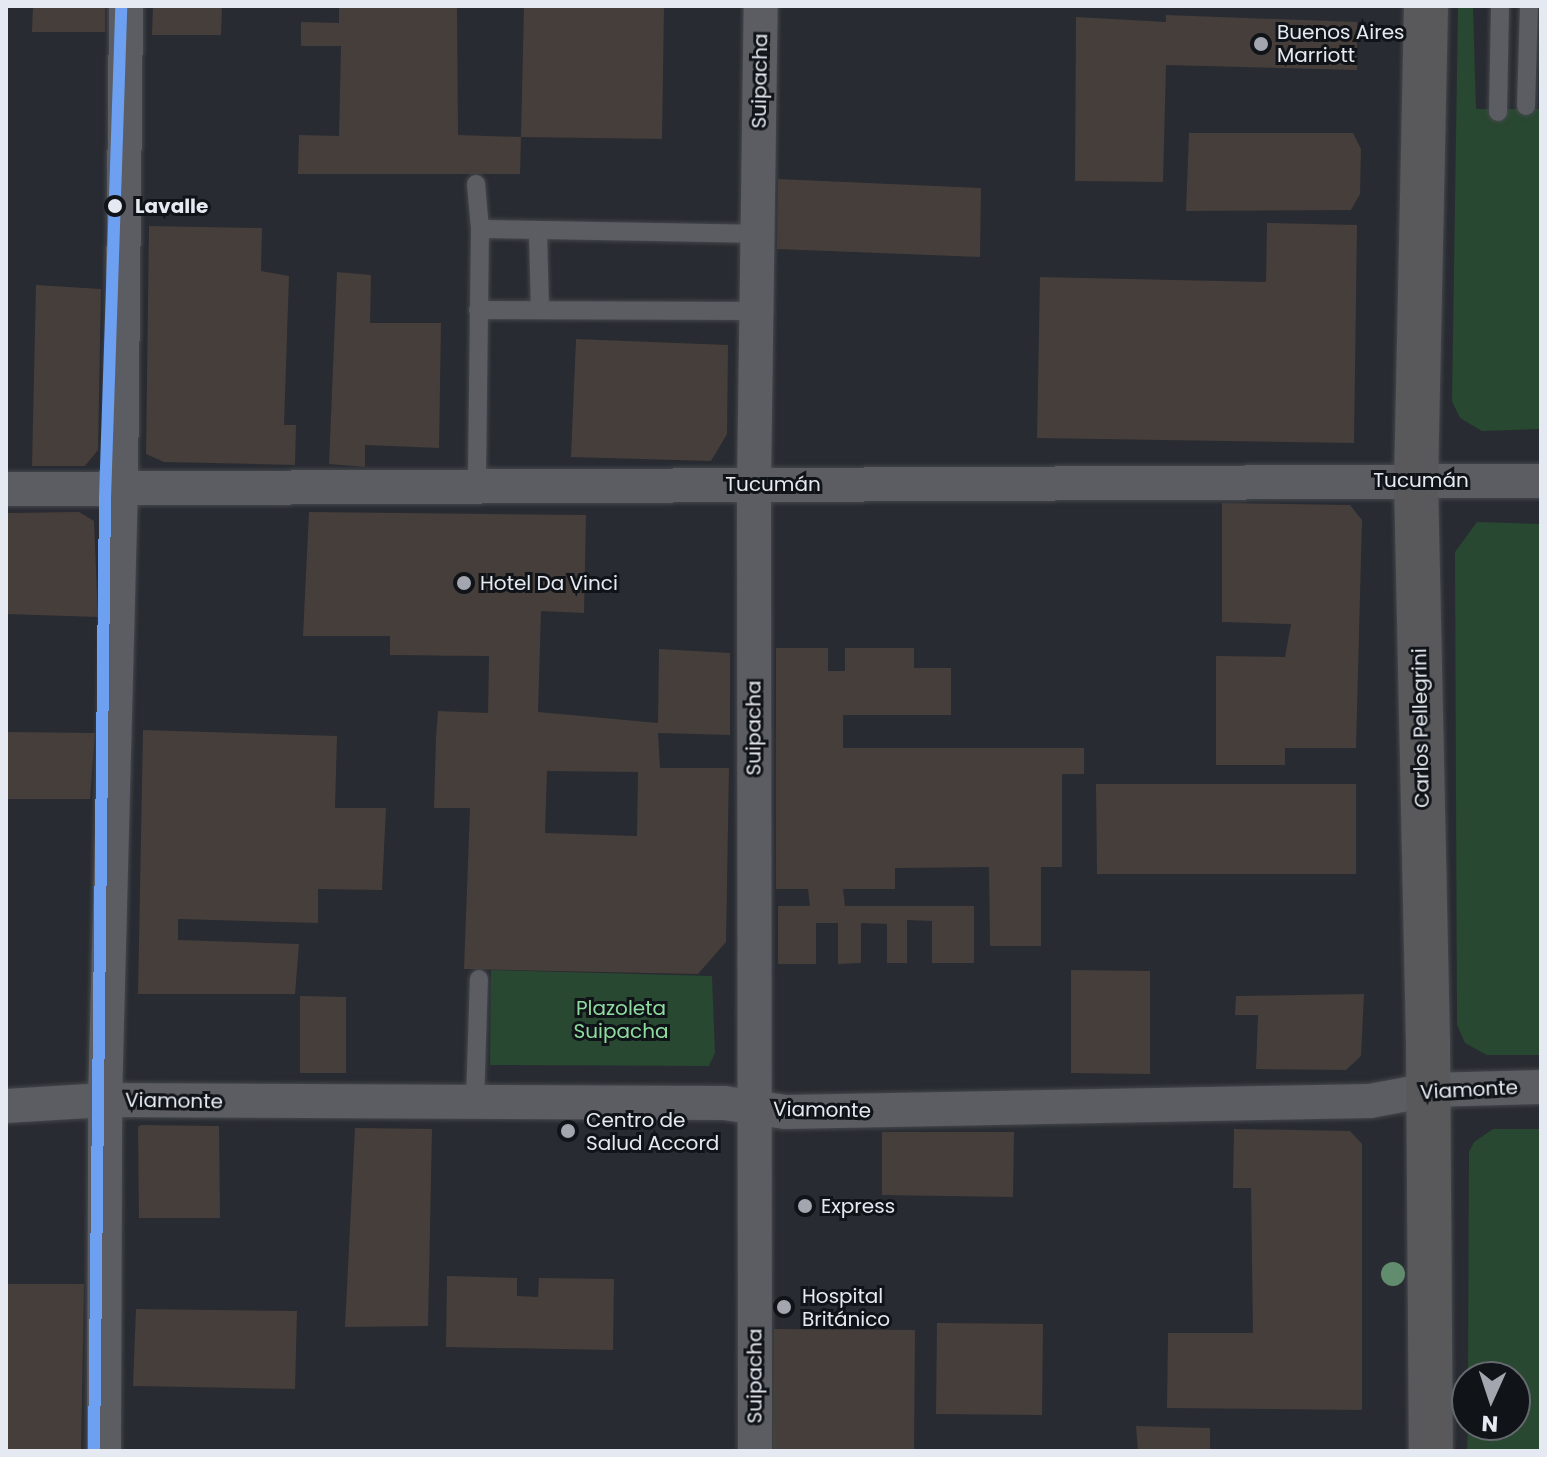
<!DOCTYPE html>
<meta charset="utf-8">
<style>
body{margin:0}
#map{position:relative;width:1547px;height:1457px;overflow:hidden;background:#282b31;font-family:Poppins,sans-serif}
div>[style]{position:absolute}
.green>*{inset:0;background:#284831}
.building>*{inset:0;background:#463e3a}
.roads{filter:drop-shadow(0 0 2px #44474c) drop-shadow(0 0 2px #44474c)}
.lane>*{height:18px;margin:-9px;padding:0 9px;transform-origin:9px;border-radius:9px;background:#5b5d62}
.street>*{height:34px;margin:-17px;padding:0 17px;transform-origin:17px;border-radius:17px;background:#5b5d62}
.secondary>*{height:44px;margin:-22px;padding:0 22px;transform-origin:22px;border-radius:22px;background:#59595c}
.metro-1>*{height:12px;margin:-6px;padding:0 6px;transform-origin:6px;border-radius:6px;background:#6da0f1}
.trees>*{width:24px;height:24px;margin:-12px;border-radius:50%;background:#618c6e}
.dots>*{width:22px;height:22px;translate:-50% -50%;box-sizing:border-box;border:4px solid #101317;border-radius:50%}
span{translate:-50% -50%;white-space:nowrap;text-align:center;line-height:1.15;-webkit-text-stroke:6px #101317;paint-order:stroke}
.poi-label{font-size:20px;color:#e5e9f1}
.left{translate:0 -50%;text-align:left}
.street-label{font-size:20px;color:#e5e9f1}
.stop-label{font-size:20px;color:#e5e9f1;font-weight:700}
.park-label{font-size:20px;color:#8fdca0}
.frame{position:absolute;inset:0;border:8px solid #e5e9f1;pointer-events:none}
.north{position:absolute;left:1451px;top:1361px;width:80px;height:80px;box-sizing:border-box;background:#101317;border:2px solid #65696e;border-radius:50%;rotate:183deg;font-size:22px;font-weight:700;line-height:32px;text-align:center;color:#e5e9f1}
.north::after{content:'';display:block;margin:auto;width:28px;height:36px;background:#a3a6ae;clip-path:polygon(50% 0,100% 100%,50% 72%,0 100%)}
</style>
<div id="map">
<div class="green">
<div style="clip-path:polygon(1458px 6px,1473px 6px,1476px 109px,1541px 109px,1541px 429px,1482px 431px,1460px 418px,1452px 401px)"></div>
<div style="clip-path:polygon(1477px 522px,1541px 524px,1541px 1055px,1487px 1055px,1465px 1043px,1457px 1025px,1455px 552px)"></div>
<div style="clip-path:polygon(491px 970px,712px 976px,715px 1053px,709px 1066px,490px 1065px)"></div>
<div style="clip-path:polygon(1493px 1129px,1541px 1129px,1541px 1451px,1467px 1451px,1468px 1425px,1515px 1425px,1515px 1377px,1468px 1377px,1469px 1152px,1474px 1142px)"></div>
</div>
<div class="building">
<div style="clip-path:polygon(33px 6px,105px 6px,105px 32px,32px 32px)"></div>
<div style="clip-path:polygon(153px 6px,222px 6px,221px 35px,152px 35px)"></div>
<div style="clip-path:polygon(339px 6px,457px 6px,458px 135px,521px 137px,520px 174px,298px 174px,299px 135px,339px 136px,341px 46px,301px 46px,301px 22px,339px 23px)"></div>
<div style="clip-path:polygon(524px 6px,664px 6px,662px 139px,521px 137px)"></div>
<div style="clip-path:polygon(1166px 15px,1357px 22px,1357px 70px,1166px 65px,1163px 182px,1075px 181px,1076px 17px,1166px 22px)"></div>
<div style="clip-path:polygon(1189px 133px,1353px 133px,1361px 149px,1360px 194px,1351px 210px,1186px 211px)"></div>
<div style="clip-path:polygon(778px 179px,981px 188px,980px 257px,777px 249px)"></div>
<div style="clip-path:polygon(1267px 223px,1357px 225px,1354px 443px,1037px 438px,1040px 277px,1266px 282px)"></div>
<div style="clip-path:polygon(149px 226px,262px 228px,261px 271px,289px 276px,284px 425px,296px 425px,295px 465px,164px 462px,146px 454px)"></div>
<div style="clip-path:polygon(337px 272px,371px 275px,370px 323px,441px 323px,439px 448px,365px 445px,365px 467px,329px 464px)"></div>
<div style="clip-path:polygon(36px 285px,101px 289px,98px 450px,85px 466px,32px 466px)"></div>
<div style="clip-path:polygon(576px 339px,728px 345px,727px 434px,711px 461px,571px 457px)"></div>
<div style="clip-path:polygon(1222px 503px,1350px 505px,1362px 520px,1356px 748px,1285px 748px,1285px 765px,1216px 765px,1216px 656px,1285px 657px,1291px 624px,1222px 622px)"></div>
<div style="clip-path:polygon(79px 512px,94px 521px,98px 617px,6px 614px,6px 513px)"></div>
<div style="clip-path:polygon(evenodd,309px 512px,586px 515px,584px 613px,541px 611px,538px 712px,658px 723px,659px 649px,730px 653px,730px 735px,658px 733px,660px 768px,729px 768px,726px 942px,698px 974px,464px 969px,470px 808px,434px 808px,436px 738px,438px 711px,488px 713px,489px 656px,390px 655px,390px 636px,303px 636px,309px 512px,547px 771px,638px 772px,637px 836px,545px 833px,547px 771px)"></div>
<div style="clip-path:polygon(776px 648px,828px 648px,828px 671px,845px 671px,845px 648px,914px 648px,914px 668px,951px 668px,951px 715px,843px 715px,843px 748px,1084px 748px,1084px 774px,1062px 774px,1062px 867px,1041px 867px,1041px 946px,990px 946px,989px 867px,895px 868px,895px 889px,843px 889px,845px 906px,974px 906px,974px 963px,932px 963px,932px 921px,907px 920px,907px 963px,887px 963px,887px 924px,861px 923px,861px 963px,838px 964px,838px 923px,816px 923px,816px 964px,778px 964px,778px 906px,810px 906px,808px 889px,776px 889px)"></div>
<div style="clip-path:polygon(143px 730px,337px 736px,335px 808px,386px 808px,382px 890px,318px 889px,318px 923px,178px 919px,178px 940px,299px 944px,295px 994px,138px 994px)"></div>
<div style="clip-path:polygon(6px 732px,95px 733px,90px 799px,6px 799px)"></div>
<div style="clip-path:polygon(1096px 784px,1356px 784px,1356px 874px,1097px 874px)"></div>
<div style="clip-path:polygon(1071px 970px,1150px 971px,1150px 1074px,1071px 1073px)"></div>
<div style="clip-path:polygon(1364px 994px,1361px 1056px,1346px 1070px,1256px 1069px,1258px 1015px,1235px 1015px,1236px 996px)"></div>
<div style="clip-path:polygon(300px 996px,346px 997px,346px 1073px,300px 1073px)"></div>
<div style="clip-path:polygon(141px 1125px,219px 1126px,220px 1218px,139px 1218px,138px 1127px)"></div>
<div style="clip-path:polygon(355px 1128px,432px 1129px,428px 1326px,345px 1327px)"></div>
<div style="clip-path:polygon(1234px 1129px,1350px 1131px,1362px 1144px,1362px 1410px,1167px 1408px,1168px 1333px,1253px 1333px,1251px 1188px,1233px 1188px)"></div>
<div style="clip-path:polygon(882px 1132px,1014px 1132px,1013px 1197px,882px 1195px)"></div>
<div style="clip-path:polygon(447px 1276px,517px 1278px,517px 1296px,538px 1297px,539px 1278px,614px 1279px,613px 1350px,446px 1347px)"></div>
<div style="clip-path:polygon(6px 1284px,84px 1284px,81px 1451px,6px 1451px)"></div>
<div style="clip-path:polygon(136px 1309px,297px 1311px,295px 1389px,133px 1386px)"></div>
<div style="clip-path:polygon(937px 1323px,1043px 1324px,1042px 1415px,936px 1414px)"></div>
<div style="clip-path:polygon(774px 1329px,915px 1330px,914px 1451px,773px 1451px)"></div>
<div style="clip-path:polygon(1136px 1426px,1210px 1428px,1210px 1451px,1138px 1451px)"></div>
</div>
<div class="roads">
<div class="lane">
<div style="left:1526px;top:106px;width:100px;rotate:-88.3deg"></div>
<div style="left:1498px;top:112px;width:106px;rotate:-88.9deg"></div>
<div style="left:476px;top:184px;width:45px;rotate:84.9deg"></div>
<div style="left:480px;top:229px;width:256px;rotate:90.7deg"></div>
<div style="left:480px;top:229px;width:278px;rotate:1deg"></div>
<div style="left:538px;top:233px;width:75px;rotate:88.5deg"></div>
<div style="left:478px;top:310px;width:280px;rotate:0.2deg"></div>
<div style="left:475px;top:1103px;width:124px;rotate:-88.2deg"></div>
</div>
<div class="street">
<div style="left:6px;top:489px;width:1535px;rotate:-0.3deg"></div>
<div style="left:6px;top:1106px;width:99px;rotate:-3.5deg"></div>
<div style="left:105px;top:1100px;width:619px;rotate:0.28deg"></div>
<div style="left:724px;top:1103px;width:63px;rotate:8.3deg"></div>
<div style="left:786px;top:1112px;width:584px;rotate:-1.08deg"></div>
<div style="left:1370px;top:1101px;width:60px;rotate:-10.6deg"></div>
<div style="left:1429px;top:1090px;width:112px;rotate:-1.5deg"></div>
<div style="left:104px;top:1451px;width:351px;rotate:-89.8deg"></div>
<div style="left:105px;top:1100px;width:614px;rotate:-88.51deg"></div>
<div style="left:121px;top:486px;width:480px;rotate:-89.4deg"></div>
<div style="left:755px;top:1451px;width:967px;rotate:-90.06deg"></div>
<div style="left:754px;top:484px;width:478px;rotate:-89.2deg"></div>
</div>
<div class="secondary">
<div style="left:1426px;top:6px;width:473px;rotate:91.2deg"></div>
<div style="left:1416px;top:479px;width:563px;rotate:88.78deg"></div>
<div style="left:1428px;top:1042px;width:409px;rotate:89.6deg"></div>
</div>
</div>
<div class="metro-1">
<div style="left:94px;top:1451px;width:953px;rotate:-89.34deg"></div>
<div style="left:105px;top:498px;width:492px;rotate:-88.1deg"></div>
</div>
<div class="trees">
<div style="left:1393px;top:1274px"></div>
</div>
<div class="dots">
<div style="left:1261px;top:44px;background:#a3a6ae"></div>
<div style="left:115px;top:206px;background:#e5e9f1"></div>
<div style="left:464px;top:583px;background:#a3a6ae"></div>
<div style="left:568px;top:1131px;background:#a3a6ae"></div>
<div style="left:805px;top:1206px;background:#a3a6ae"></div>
<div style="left:784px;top:1307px;background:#a3a6ae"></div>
</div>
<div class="poi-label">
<span class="left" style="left:1277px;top:44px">Buenos Aires<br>Marriott</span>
<span class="left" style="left:480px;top:583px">Hotel Da Vinci</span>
<span class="left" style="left:586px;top:1132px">Centro de<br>Salud Accord</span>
<span class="left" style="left:821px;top:1206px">Express</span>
<span class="left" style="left:802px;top:1308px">Hospital<br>Británico</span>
</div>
<div class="street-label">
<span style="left:760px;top:81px;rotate:-89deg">Suipacha</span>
<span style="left:1421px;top:480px">Tucumán</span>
<span style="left:773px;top:484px">Tucumán</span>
<span style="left:754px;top:728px;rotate:-90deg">Suipacha</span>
<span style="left:1421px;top:728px;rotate:-91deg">Carlos Pellegrini</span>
<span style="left:1469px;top:1090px;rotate:-3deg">Viamonte</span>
<span style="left:174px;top:1101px;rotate:1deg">Viamonte</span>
<span style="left:822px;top:1110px;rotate:1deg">Viamonte</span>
<span style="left:755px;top:1376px;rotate:-90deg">Suipacha</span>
</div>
<div class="stop-label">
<span class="left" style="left:135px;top:206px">Lavalle</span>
</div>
<div class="park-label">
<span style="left:621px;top:1020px">Plazoleta<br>Suipacha</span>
</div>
<div class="frame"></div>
<div class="north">N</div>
</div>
